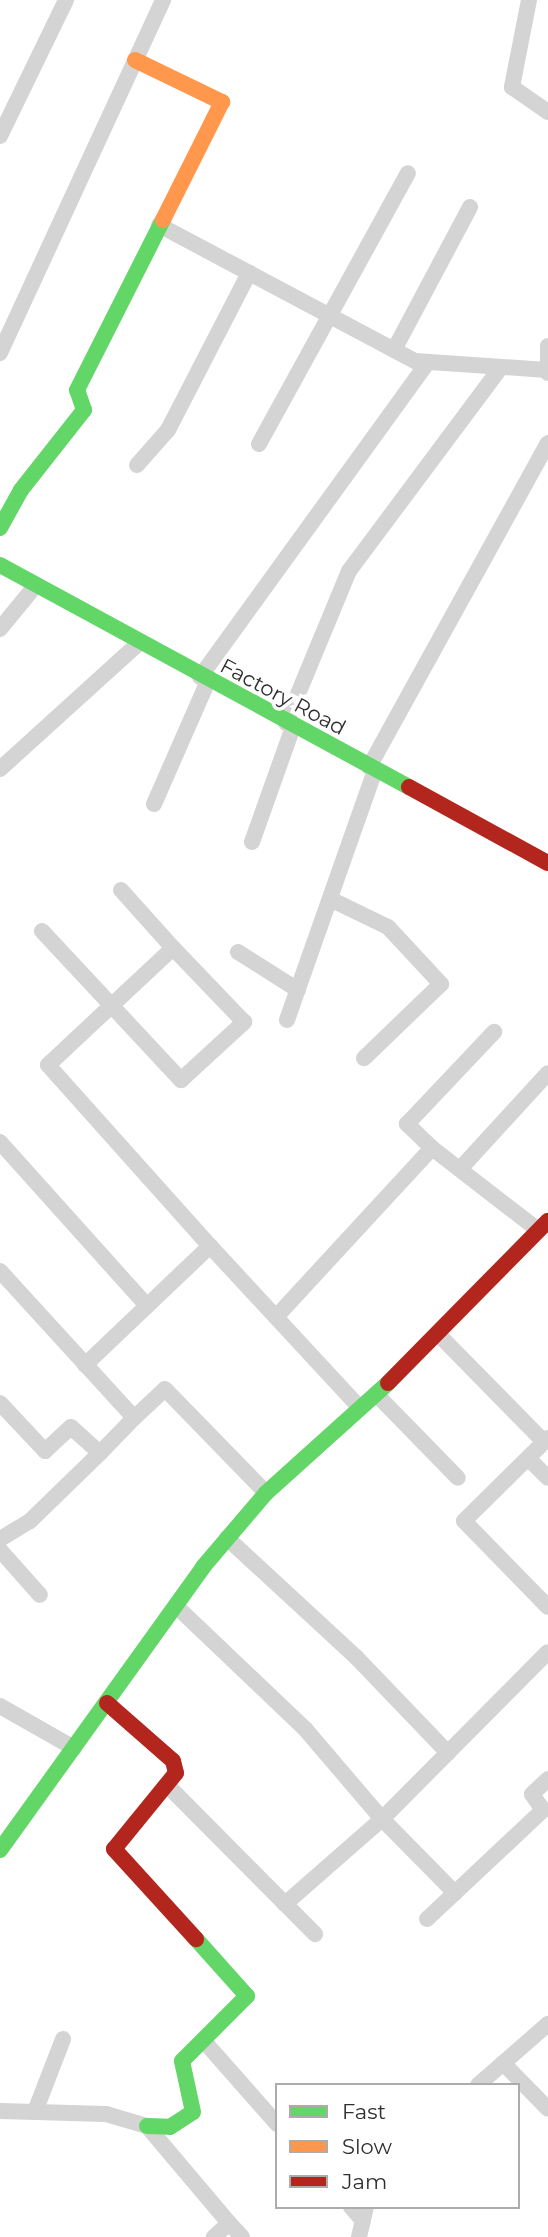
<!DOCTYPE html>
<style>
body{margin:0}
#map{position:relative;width:548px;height:2237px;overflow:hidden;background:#fff;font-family:Montserrat,sans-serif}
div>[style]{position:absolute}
.street>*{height:16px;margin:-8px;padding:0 8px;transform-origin:8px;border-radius:8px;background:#d4d4d4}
.fast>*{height:16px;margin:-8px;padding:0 8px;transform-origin:8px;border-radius:8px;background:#63d668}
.slow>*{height:16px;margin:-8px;padding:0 8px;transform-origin:8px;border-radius:8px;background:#ff974d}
.jam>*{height:16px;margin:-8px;padding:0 8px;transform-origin:8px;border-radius:8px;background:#b3261e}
span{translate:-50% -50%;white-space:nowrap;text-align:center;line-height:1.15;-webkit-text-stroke:7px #fff;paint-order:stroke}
.street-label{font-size:21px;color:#2f2f2f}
.legend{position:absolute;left:275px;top:2083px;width:245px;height:126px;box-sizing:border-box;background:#fff;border:2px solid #acacac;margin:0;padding:9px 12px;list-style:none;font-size:21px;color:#2f2f2f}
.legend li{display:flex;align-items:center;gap:14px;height:35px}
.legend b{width:35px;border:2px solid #acacac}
</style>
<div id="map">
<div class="street">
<div style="left:529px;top:0;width:89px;rotate:101.1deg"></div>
<div style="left:512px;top:87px;width:44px;rotate:34.8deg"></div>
<div style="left:0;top:136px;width:151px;rotate:-64.1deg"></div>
<div style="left:159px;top:225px;width:290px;rotate:28deg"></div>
<div style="left:415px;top:361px;width:132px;rotate:3.9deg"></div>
<div style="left:548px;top:346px;width:27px;rotate:90deg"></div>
<div style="left:394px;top:350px;width:162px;rotate:-62deg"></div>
<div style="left:0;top:353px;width:389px;rotate:-65.2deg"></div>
<div style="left:259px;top:444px;width:309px;rotate:-61.2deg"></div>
<div style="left:137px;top:465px;width:47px;rotate:-48.5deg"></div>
<div style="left:168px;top:430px;width:177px;rotate:-62.7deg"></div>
<div style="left:0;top:629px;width:57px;rotate:-50.7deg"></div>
<div style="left:200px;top:677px;width:389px;rotate:-54.1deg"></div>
<div style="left:286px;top:723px;width:165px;rotate:-67.5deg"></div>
<div style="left:349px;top:571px;width:254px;rotate:-53.3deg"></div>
<div style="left:369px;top:767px;width:370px;rotate:-61.1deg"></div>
<div style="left:0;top:769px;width:188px;rotate:-42.2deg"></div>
<div style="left:154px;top:804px;width:134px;rotate:-66.3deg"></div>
<div style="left:252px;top:842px;width:122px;rotate:-70.4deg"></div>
<div style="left:121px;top:890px;width:78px;rotate:48.1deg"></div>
<div style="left:173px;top:948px;width:171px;rotate:136.9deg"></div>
<div style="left:48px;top:1065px;width:243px;rotate:48.2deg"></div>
<div style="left:330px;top:899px;width:64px;rotate:25.8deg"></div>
<div style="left:388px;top:927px;width:78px;rotate:47.1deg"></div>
<div style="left:441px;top:984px;width:107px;rotate:136.1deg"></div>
<div style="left:42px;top:931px;width:204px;rotate:47deg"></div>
<div style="left:181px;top:1080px;width:86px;rotate:-42.6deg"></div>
<div style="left:244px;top:1022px;width:103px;rotate:-133.8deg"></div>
<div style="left:238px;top:952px;width:71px;rotate:32.3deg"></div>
<div style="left:287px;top:1020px;width:265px;rotate:-70.6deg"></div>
<div style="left:0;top:1142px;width:220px;rotate:48.1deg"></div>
<div style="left:432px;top:1148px;width:35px;rotate:-136deg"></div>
<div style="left:407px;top:1124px;width:127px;rotate:-46.6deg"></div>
<div style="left:460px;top:1169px;width:130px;rotate:-47.5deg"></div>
<div style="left:0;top:1271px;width:199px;rotate:47.6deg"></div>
<div style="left:134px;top:1418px;width:49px;rotate:134.2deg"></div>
<div style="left:276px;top:1317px;width:230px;rotate:-47.3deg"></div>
<div style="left:432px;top:1148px;width:134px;rotate:37.7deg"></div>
<div style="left:438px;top:1334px;width:151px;rotate:45.5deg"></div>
<div style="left:544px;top:1442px;width:6px;rotate:-45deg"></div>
<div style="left:85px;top:1365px;width:173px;rotate:-43.6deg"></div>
<div style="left:210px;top:1246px;width:221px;rotate:47.2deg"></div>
<div style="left:376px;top:1394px;width:117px;rotate:45.7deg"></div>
<div style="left:0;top:1403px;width:66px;rotate:46.8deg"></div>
<div style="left:45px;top:1451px;width:35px;rotate:-43deg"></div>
<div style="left:71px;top:1427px;width:39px;rotate:42deg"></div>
<div style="left:100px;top:1453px;width:98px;rotate:135.8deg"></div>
<div style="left:30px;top:1521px;width:35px;rotate:149deg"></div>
<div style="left:134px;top:1418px;width:42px;rotate:-43.1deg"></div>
<div style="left:165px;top:1389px;width:145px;rotate:45.8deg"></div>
<div style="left:544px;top:1442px;width:112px;rotate:135.4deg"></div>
<div style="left:464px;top:1521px;width:120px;rotate:45.7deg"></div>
<div style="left:528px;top:1458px;width:28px;rotate:45deg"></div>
<div style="left:227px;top:1538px;width:176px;rotate:42.7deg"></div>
<div style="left:356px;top:1657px;width:133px;rotate:46.2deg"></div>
<div style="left:0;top:1550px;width:60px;rotate:48.4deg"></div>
<div style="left:176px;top:1606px;width:180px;rotate:43.6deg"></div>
<div style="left:306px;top:1730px;width:117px;rotate:49.5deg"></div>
<div style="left:382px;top:1819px;width:129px;rotate:138.8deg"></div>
<div style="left:0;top:1706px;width:85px;rotate:29.6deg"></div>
<div style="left:170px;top:1788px;width:206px;rotate:45.2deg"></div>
<div style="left:455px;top:1893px;width:104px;rotate:-134.6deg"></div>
<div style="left:382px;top:1819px;width:235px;rotate:-45.2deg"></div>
<div style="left:427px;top:1919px;width:159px;rotate:-43.2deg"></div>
<div style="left:543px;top:1810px;width:19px;rotate:-125deg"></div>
<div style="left:532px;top:1794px;width:22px;rotate:-43deg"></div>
<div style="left:203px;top:2040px;width:112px;rotate:48.6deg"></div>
<div style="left:503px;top:2063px;width:64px;rotate:45.6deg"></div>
<div style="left:478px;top:2085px;width:93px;rotate:-41.1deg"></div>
<div style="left:36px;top:2109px;width:75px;rotate:-68.9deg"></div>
<div style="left:0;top:2111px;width:106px;rotate:1.6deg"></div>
<div style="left:106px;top:2114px;width:43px;rotate:16.3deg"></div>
<div style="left:147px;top:2126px;width:127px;rotate:49.8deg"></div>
<div style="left:229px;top:2223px;width:21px;rotate:137deg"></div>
<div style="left:351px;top:2207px;width:18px;rotate:49deg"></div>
<div style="left:229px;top:2223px;width:19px;rotate:47deg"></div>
<div style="left:359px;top:2237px;width:31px;rotate:-77deg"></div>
</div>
<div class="fast">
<div style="left:0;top:528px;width:43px;rotate:-61.1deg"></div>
<div style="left:21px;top:490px;width:102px;rotate:-51.8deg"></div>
<div style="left:84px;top:410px;width:21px;rotate:-109deg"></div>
<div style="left:77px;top:390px;width:191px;rotate:-63.2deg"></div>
<div style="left:0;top:565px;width:465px;rotate:28.5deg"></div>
<div style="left:0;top:1850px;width:348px;rotate:-54.3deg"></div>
<div style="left:203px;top:1567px;width:97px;rotate:-49.6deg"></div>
<div style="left:266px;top:1493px;width:164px;rotate:-42deg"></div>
<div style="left:147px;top:2126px;width:23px;rotate:2deg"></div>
<div style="left:170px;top:2127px;width:27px;rotate:-33deg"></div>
<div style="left:193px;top:2112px;width:52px;rotate:-102.2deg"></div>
<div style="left:182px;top:2061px;width:92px;rotate:-45deg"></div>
<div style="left:247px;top:1996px;width:76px;rotate:-131.8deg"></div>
</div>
<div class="slow">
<div style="left:135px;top:60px;width:97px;rotate:25.8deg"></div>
<div style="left:222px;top:102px;width:132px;rotate:116.6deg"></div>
</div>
<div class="jam">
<div style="left:409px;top:787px;width:158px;rotate:28.7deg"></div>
<div style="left:388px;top:1383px;width:228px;rotate:-45.4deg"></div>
<div style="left:107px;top:1703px;width:88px;rotate:41.3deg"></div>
<div style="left:173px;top:1761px;width:12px;rotate:76deg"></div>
<div style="left:176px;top:1773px;width:98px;rotate:129.2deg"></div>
<div style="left:114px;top:1849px;width:122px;rotate:47.7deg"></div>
</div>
<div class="street-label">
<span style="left:283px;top:697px;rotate:28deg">Factory Road</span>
</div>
<ul class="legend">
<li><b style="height:9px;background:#63d668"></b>Fast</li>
<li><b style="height:9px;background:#ff974d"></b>Slow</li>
<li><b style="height:9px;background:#b3261e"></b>Jam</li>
</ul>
</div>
